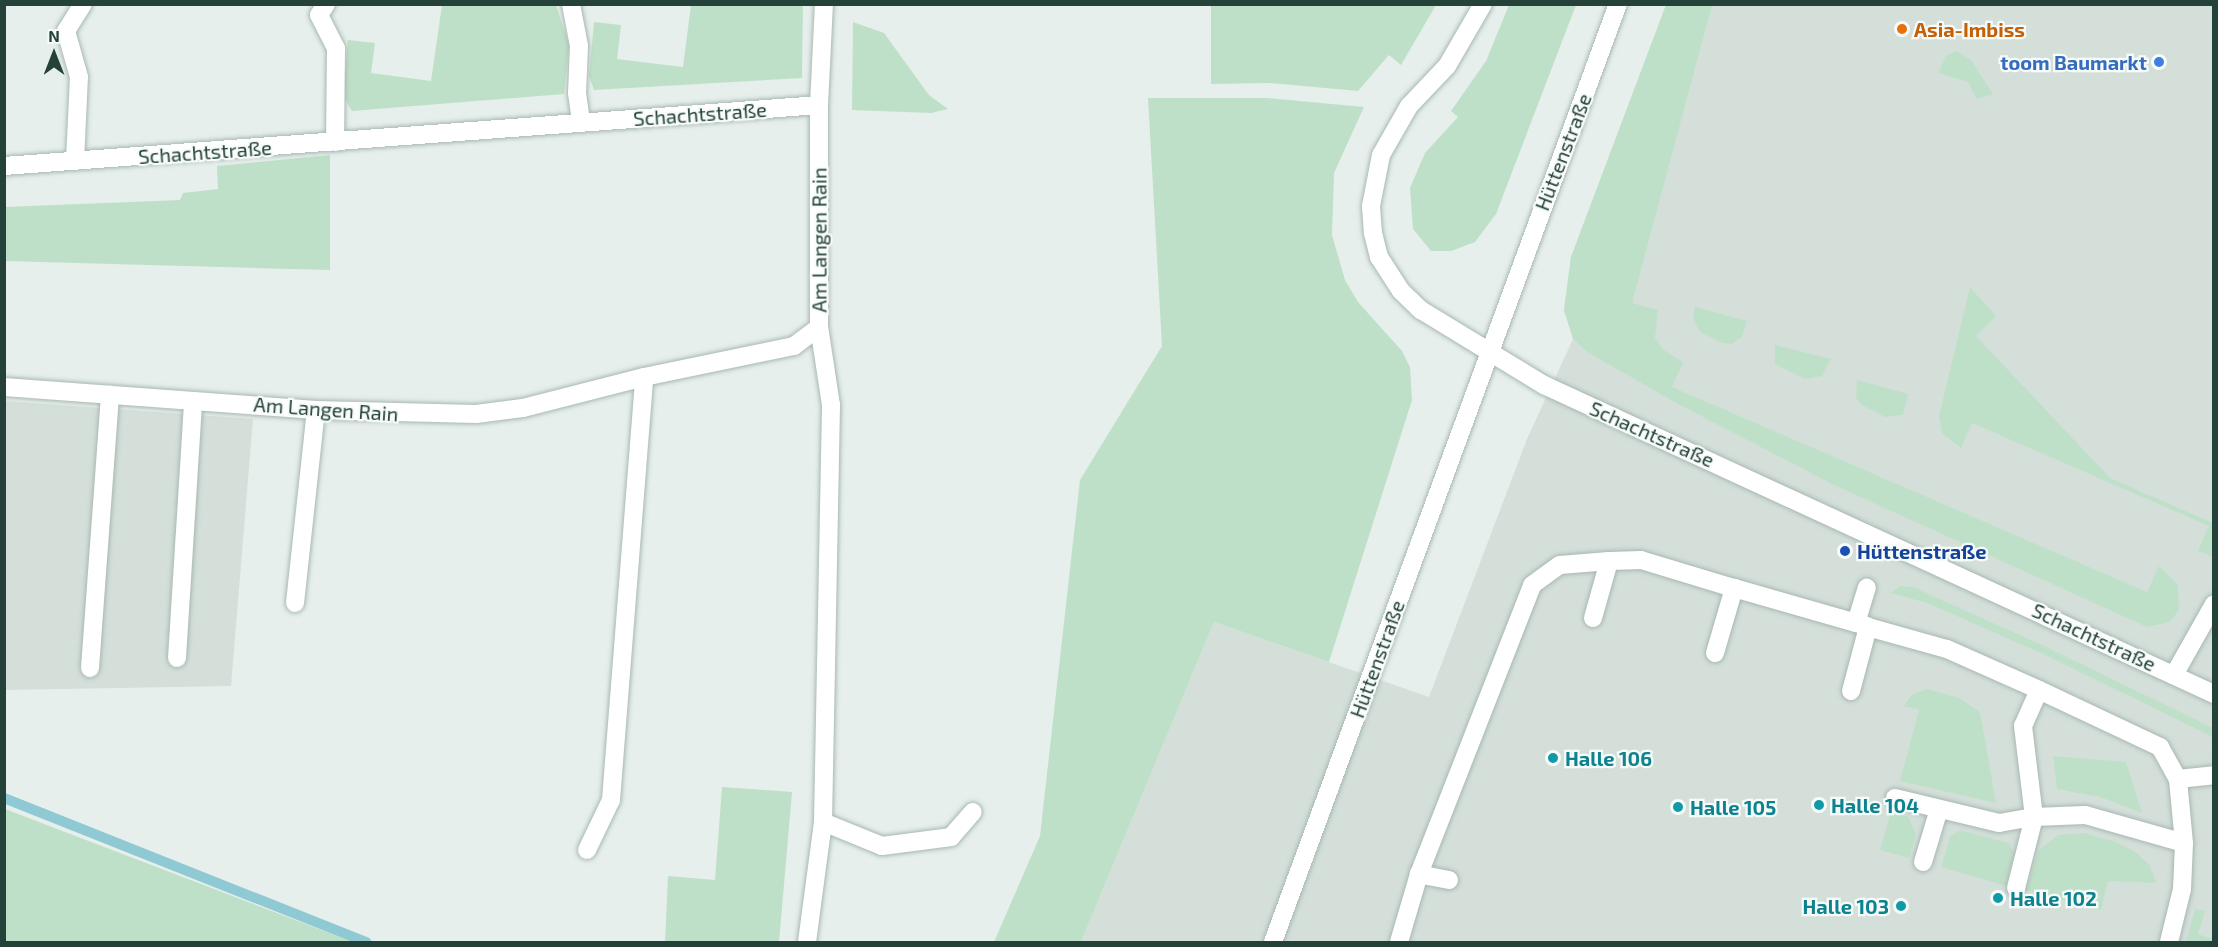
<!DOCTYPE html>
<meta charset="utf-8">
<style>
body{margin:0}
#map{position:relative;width:2218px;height:947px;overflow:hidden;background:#e6efeb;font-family:"Exo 2",sans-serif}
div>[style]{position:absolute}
.built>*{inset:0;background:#d4dfda}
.green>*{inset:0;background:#bfe0c8}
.stream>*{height:10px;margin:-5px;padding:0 5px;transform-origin:5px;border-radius:5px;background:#8ec9d4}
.roads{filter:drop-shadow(0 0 2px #a8b8b2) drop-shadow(0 0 2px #a8b8b2)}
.lane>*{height:18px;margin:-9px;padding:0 9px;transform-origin:9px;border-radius:9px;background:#fff}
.street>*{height:18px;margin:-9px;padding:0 9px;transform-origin:9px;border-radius:9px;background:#fff}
.secondary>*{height:18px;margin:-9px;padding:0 9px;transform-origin:9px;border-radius:9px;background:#fff}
.dots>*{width:16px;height:16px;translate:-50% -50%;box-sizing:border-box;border:3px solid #f7fbf9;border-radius:50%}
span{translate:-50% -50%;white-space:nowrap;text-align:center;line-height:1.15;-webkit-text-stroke:4.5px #f7fbf9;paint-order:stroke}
.food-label{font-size:20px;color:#c56008;font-weight:700}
.left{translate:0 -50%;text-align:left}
.shop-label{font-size:20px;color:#366cbe;font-weight:700}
.right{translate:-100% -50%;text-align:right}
.street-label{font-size:20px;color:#24423a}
.transit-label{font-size:20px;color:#164399;font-weight:700}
.culture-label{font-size:20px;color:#0d838f;font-weight:700}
.frame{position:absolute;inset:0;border:6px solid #24423a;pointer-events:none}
.north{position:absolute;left:24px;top:24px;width:60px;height:60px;-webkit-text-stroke:4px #f7fbf9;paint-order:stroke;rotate:0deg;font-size:16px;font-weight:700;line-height:24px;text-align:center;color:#24423a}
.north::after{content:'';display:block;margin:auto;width:21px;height:27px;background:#24423a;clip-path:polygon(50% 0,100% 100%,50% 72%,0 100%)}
</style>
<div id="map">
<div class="built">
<div style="clip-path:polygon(1666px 5px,2213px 5px,2213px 942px,1081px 942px,1214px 622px,1429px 697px,1527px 439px,1573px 339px,1564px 310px,1571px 257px)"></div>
<div style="clip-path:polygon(4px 401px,253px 419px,231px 686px,5px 690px)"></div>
</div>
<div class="green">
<div style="clip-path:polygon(442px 5px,556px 5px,569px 45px,564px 94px,352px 111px,343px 96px,348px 40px,375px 43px,371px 73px,431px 81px)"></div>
<div style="clip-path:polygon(691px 5px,803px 5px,802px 78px,594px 90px,589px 76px,594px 22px,621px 25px,617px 59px,683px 67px)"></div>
<div style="clip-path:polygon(1211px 5px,1211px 4px,1436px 5px,1401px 65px,1389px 55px,1358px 91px,1269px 83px,1211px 84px)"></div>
<div style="clip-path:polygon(1509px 5px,1576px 5px,1496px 214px,1475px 242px,1451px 251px,1431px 251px,1413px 229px,1410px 188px,1425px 153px,1458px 117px,1451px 111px,1486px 61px)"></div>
<div style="clip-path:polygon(1666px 5px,1712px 5px,1632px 303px,1658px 310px,1655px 338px,1664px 350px,1683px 362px,1672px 387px,2147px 592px,2159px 566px,2178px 585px,2179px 610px,2170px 622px,2147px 627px,1834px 485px,1680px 405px,1587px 352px,1573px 339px,1564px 310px,1571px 257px)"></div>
<div style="clip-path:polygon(853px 22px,884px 33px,929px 95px,948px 109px,931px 113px,852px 110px)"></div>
<div style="clip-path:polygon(1956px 51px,1971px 60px,1993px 94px,1977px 99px,1968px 82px,1938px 73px,1946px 56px)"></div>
<div style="clip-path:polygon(1148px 98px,1267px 98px,1364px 107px,1334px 173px,1332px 235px,1345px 280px,1358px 302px,1402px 351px,1410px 367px,1412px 400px,1329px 662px,1214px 622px,1081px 942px,994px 942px,1040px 836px,1080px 480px,1162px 346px)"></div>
<div style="clip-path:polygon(330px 155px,330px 270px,5px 261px,5px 207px,180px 200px,183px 193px,218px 189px,217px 166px)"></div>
<div style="clip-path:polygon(1970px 287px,1996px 316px,1976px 336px,2110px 478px,2213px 523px,2213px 557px,2198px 551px,2209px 526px,1972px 423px,1961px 448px,1942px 433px,1939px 416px)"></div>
<div style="clip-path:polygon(1695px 307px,1747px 321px,1742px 337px,1732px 344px,1722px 343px,1700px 332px,1693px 319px)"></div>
<div style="clip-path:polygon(1775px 345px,1831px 359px,1822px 376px,1805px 379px,1775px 364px)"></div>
<div style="clip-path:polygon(1857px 380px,1908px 394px,1903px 415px,1885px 417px,1862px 405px,1856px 398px)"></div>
<div style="clip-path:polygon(1900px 586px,1913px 587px,2044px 646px,2213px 728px,2213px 737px,2041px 653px,1927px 603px,1891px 593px)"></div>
<div style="clip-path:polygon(1927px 689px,1959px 698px,1980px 712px,1996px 803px,1900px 781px,1919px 710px,1904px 706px,1911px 695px)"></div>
<div style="clip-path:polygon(2053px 756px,2126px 762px,2142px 813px,2100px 797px,2057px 789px)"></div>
<div style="clip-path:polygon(722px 787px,792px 792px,779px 942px,665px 942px,668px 876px,715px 880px)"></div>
<div style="clip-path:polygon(4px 809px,5px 809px,353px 942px,5px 942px)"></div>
<div style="clip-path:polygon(1891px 812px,1908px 817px,1916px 834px,1909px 858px,1880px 850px)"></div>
<div style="clip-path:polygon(1959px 830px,2009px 843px,2014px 854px,2006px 886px,1941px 867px,1950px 837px)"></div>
<div style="clip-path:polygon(2084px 833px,2116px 842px,2137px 853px,2150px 866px,2156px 883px,2108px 881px,2101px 910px,2026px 890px,2039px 850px,2058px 835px)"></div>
<div style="clip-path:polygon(2195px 909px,2205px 911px,2198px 934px,2213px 939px,2213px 942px,2186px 942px)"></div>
</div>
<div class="stream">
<div style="left:4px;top:798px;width:390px;rotate:21.7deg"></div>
</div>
<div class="roads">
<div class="lane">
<div style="left:326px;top:4px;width:13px;rotate:122deg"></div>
<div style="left:319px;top:15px;width:37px;rotate:63deg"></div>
<div style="left:336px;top:48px;width:94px;rotate:90.6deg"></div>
<div style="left:571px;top:4px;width:43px;rotate:79.2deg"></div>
<div style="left:579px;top:46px;width:47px;rotate:92.4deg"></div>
<div style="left:577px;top:93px;width:30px;rotate:82deg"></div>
<div style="left:75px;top:161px;width:84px;rotate:-87.3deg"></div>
<div style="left:79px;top:77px;width:48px;rotate:-105.8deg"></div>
<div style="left:66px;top:31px;width:32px;rotate:-58deg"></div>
<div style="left:295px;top:603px;width:194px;rotate:-83.8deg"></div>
<div style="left:1593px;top:618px;width:59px;rotate:-74.3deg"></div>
<div style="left:1609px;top:561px;width:32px;rotate:-2deg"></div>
<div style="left:1641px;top:560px;width:97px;rotate:16.8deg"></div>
<div style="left:1867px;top:626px;width:11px;rotate:-165deg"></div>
<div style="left:1856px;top:623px;width:37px;rotate:-73deg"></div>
<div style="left:1715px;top:653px;width:68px;rotate:-73.7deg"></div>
<div style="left:1734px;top:588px;width:127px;rotate:16deg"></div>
<div style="left:177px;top:658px;width:257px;rotate:-86.4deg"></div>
<div style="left:90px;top:668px;width:274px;rotate:-85.8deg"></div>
<div style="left:1851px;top:691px;width:66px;rotate:-75.1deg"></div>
<div style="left:1868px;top:627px;width:82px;rotate:15.6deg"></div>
<div style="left:1947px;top:649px;width:101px;rotate:24deg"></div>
<div style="left:1895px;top:798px;width:107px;rotate:13.5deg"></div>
<div style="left:1999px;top:823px;width:36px;rotate:-10deg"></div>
<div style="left:2034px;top:817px;width:73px;rotate:104.2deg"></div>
<div style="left:823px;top:822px;width:64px;rotate:22.1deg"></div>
<div style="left:882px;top:846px;width:70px;rotate:-7.4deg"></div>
<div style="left:951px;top:837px;width:33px;rotate:-49deg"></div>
<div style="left:2184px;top:843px;width:64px;rotate:-95.4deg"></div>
<div style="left:2178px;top:779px;width:36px;rotate:-6deg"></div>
<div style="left:1923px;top:862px;width:55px;rotate:-73.2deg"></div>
<div style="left:1449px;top:880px;width:31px;rotate:-169deg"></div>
<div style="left:1419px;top:874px;width:310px;rotate:-68.6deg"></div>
<div style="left:1532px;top:585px;width:34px;rotate:-36deg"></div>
<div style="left:1560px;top:565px;width:49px;rotate:-4.7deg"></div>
<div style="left:807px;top:942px;width:121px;rotate:-82.4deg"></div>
<div style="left:823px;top:822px;width:417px;rotate:-88.9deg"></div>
<div style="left:831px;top:405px;width:79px;rotate:-98.7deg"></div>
<div style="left:1399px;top:942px;width:71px;rotate:-73.6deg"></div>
<div style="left:2169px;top:942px;width:55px;rotate:-76.2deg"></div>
<div style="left:2182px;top:889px;width:46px;rotate:-87.5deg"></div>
<div style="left:2184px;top:843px;width:103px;rotate:-164.2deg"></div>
<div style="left:2085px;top:815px;width:51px;rotate:177.8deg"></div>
<div style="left:2034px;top:817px;width:92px;rotate:-96.9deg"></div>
<div style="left:2023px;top:726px;width:39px;rotate:-66deg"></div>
<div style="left:2039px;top:690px;width:134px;rotate:25.2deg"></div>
<div style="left:2160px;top:747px;width:37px;rotate:61deg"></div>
</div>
<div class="street">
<div style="left:1483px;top:4px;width:72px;rotate:120.1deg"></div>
<div style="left:1447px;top:66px;width:55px;rotate:133.5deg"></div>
<div style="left:1409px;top:106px;width:56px;rotate:119.7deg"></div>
<div style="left:1381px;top:155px;width:52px;rotate:101.1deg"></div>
<div style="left:1371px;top:206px;width:27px;rotate:86deg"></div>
<div style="left:1373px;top:233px;width:25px;rotate:76deg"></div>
<div style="left:1379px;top:257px;width:40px;rotate:57.1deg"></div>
<div style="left:1401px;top:291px;width:28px;rotate:44deg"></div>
<div style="left:1421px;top:310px;width:144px;rotate:31.4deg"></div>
<div style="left:1544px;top:385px;width:738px;rotate:24.76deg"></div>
<div style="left:4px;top:166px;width:817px;rotate:-4.28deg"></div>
<div style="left:4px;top:387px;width:313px;rotate:4.2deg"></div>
<div style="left:316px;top:410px;width:160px;rotate:1.4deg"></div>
<div style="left:476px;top:414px;width:47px;rotate:-7.3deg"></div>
<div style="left:523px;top:408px;width:125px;rotate:-14.4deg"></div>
<div style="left:2174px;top:675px;width:81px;rotate:-60.6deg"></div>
<div style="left:587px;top:850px;width:55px;rotate:-64.4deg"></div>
<div style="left:611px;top:800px;width:424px;rotate:-85.5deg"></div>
<div style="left:644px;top:377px;width:153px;rotate:-11.7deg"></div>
<div style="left:794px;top:346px;width:31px;rotate:-37deg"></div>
<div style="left:819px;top:327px;width:222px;rotate:-90deg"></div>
<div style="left:819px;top:105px;width:101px;rotate:-87.2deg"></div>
</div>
<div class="secondary">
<div style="left:1273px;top:942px;width:999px;rotate:-69.81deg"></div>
</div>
</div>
<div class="dots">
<div style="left:1902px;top:29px;background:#e8710a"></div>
<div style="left:2159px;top:62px;background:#3f7fe0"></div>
<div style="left:1845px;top:551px;background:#1a4fb4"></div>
<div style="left:1553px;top:758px;background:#0f9aa8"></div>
<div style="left:1819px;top:805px;background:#0f9aa8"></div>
<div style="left:1678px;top:807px;background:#0f9aa8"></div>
<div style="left:1998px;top:898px;background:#0f9aa8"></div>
<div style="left:1901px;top:906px;background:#0f9aa8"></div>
</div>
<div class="food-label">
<span class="left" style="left:1914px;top:29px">Asia-Imbiss</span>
</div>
<div class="shop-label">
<span class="right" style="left:2147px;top:62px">toom Baumarkt</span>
</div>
<div class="street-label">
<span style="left:700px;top:114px;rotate:-4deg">Schachtstraße</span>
<span style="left:205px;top:152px;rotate:-4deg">Schachtstraße</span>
<span style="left:1563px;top:152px;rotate:-69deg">Hüttenstraße</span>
<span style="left:819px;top:240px;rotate:-90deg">Am Langen Rain</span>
<span style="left:326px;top:409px;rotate:4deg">Am Langen Rain</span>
<span style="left:1652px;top:434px;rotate:24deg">Schachtstraße</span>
<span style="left:2094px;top:637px;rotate:25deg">Schachtstraße</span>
<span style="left:1377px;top:659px;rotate:-70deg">Hüttenstraße</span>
</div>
<div class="transit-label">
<span class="left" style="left:1857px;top:551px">Hüttenstraße</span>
</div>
<div class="culture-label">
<span class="left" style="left:1565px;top:758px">Halle 106</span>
<span class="left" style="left:1831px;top:805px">Halle 104</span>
<span class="left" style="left:1690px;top:807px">Halle 105</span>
<span class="left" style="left:2010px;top:898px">Halle 102</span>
<span class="right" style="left:1889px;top:906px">Halle 103</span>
</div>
<div class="frame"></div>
<div class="north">N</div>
</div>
